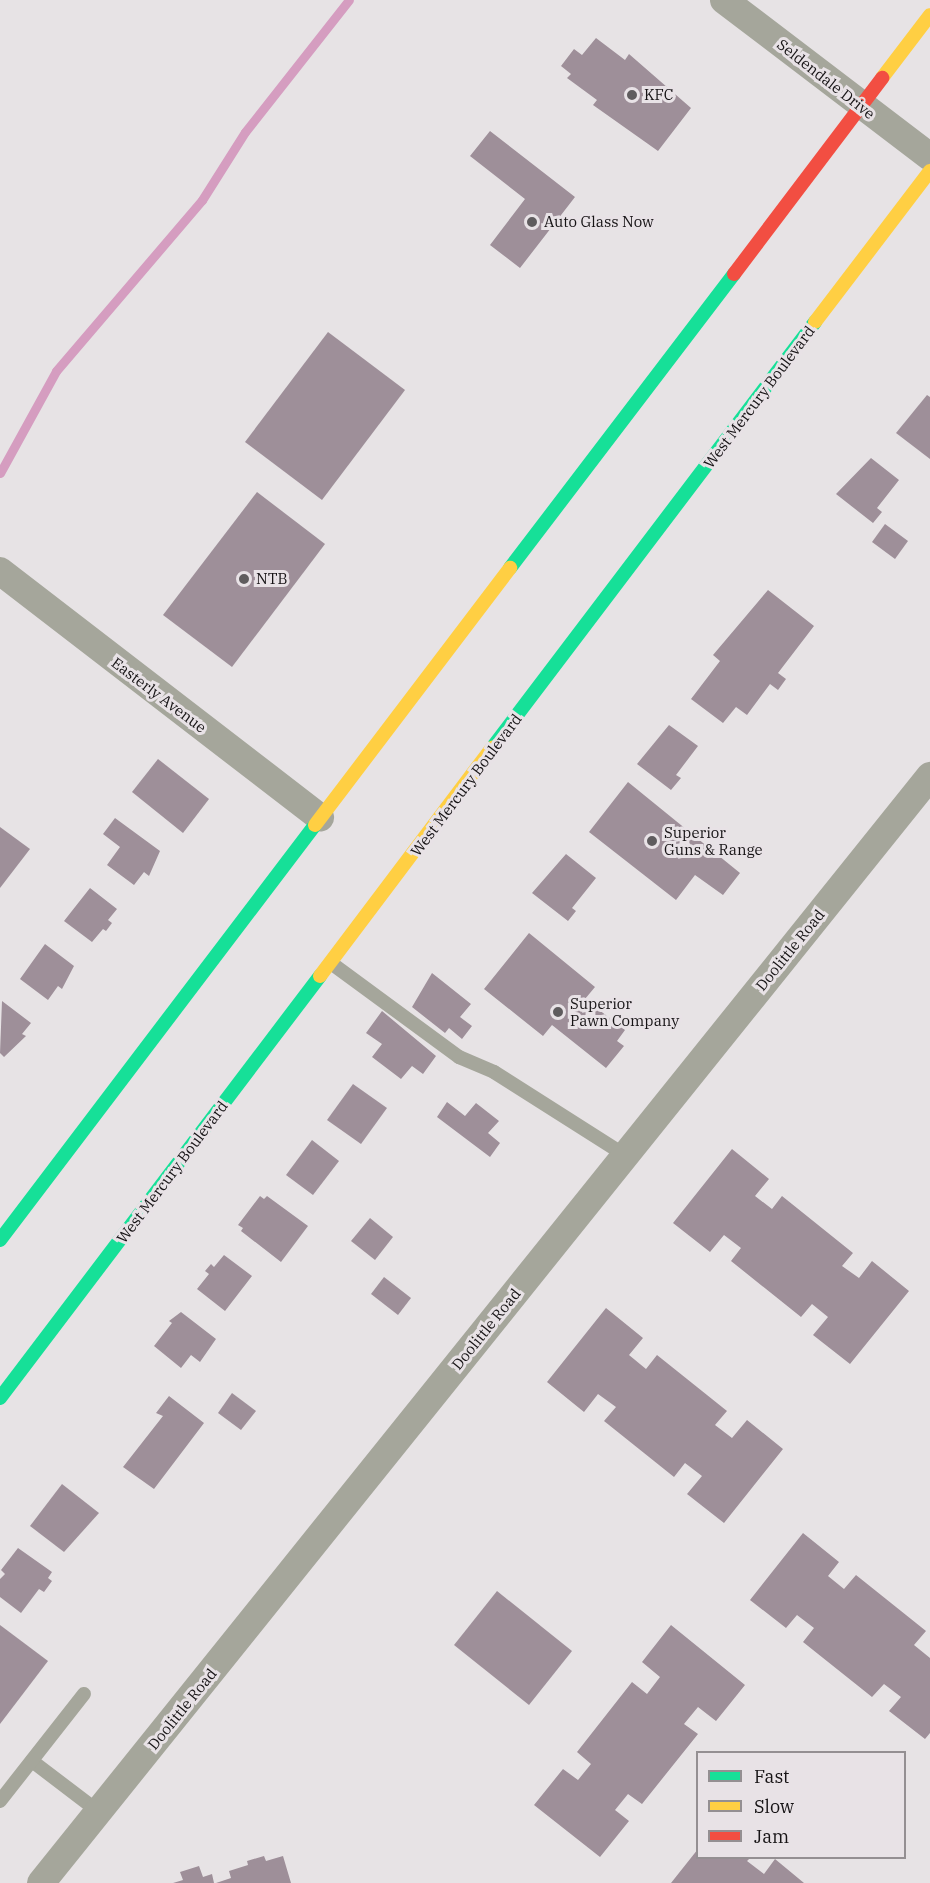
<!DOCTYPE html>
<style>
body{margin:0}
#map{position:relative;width:930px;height:1883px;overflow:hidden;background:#e7e3e5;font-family:"IBM Plex Serif",serif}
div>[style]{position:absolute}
.stream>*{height:9px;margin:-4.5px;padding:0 4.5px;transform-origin:4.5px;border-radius:4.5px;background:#d59dc0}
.building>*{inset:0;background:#9e8f99}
.lane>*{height:14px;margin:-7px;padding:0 7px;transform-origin:7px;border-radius:7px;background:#a5a69b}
.street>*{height:28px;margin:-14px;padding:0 14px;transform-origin:14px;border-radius:14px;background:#a5a69b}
.fast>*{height:14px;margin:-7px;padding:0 7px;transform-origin:7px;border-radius:7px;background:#16e098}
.slow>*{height:14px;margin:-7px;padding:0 7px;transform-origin:7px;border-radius:7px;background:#ffcf43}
.jam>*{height:14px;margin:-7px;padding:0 7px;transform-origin:7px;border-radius:7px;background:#f24e42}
.dots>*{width:16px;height:16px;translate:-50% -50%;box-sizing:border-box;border:3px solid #e8e2e6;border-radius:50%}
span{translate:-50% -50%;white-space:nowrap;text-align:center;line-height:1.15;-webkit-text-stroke:6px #e8e2e6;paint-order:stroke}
.street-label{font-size:15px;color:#161315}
.poi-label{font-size:15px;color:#161315}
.left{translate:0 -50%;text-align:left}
.legend{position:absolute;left:696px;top:1751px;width:210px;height:108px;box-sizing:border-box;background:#e8e2e6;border:2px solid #948f92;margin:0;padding:8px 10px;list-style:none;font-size:18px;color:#161315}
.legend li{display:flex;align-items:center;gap:12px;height:30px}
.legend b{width:30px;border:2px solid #948f92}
</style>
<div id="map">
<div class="stream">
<div style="left:0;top:473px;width:116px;rotate:-61.2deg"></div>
<div style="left:56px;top:371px;width:225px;rotate:-49.5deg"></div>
<div style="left:202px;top:200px;width:80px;rotate:-57.7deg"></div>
<div style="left:245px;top:132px;width:168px;rotate:-51.8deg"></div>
</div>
<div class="building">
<div style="clip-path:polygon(596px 38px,625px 60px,629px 54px,691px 108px,658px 151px,593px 105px,597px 100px,567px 78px,571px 74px,561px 66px,574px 49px,582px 55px)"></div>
<div style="clip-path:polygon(490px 131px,575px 197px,520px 268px,490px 245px,525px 199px,470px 156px)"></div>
<div style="clip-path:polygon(328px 332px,405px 390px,322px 500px,245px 442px)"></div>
<div style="clip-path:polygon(927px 395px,930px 397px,930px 459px,896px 433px)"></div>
<div style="clip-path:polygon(871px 458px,899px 480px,877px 508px,882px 512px,873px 523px,836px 494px)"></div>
<div style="clip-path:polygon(257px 492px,325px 544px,232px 667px,163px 615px)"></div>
<div style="clip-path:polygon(885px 524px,908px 541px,895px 559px,872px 542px)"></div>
<div style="clip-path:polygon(768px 590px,814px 626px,778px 673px,786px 679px,778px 690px,770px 684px,747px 715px,736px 707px,723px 723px,691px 699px,720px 661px,713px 655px)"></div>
<div style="clip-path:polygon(669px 725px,698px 746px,676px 775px,681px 778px,671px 790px,637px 764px)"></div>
<div style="clip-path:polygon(158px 759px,209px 799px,183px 833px,132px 792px)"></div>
<div style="clip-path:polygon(628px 782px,740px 873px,723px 895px,695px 875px,676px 900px,589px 832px)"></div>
<div style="clip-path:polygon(115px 818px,160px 851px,149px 876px,144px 872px,134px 885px,107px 865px,120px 847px,103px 834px)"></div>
<div style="clip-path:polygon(0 827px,30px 849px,0 888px)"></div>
<div style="clip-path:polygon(566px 854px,596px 878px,572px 908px,576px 911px,568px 921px,532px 893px)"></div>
<div style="clip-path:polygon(90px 888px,117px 909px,108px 920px,112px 923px,106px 931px,103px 929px,92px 942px,64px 921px)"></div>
<div style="clip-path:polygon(529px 933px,595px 987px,585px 999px,625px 1030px,617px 1041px,624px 1046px,606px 1068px,552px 1025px,543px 1036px,484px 989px)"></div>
<div style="clip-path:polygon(45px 944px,74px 966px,62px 989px,58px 986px,48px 1000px,20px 979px)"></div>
<div style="clip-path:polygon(432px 973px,471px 1004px,460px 1017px,472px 1026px,462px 1039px,449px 1028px,445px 1033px,412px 1007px)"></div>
<div style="clip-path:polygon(2px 1001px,31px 1023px,22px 1034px,26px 1036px,4px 1057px,0 1053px)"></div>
<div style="clip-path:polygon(382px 1011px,436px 1056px,423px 1074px,412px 1066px,401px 1079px,372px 1057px,382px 1044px,366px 1033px)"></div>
<div style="clip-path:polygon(353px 1084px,387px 1108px,361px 1144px,327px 1120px)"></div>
<div style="clip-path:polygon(447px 1102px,465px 1116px,476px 1103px,499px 1121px,488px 1133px,500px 1143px,490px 1157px,437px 1117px)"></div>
<div style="clip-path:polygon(312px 1140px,339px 1161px,313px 1195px,286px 1175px)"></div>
<div style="clip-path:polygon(732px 1149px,769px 1179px,755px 1196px,772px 1209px,782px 1196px,853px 1253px,842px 1266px,859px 1278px,872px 1261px,909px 1291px,850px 1364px,813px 1335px,828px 1317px,812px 1304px,801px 1317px,731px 1261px,741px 1248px,724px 1235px,710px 1252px,673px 1223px)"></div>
<div style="clip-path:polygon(260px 1196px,264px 1199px,267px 1196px,308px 1226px,281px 1262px,241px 1231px,243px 1228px,238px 1225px)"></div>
<div style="clip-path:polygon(370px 1218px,393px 1237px,375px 1260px,351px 1241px)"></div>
<div style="clip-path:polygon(224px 1255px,252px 1276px,225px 1311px,197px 1289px,209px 1274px,205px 1271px,211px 1264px,214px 1267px)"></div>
<div style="clip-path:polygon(384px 1277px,411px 1298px,398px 1315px,371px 1294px)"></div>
<div style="clip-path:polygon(606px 1308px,643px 1338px,629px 1355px,646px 1369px,657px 1355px,727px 1411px,715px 1425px,732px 1438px,747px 1420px,783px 1449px,724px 1523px,687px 1494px,702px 1476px,685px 1463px,674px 1477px,604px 1421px,616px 1407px,598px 1394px,584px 1412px,547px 1382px)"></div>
<div style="clip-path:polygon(181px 1312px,216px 1339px,200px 1362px,191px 1355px,181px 1368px,154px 1346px,172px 1323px,169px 1321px)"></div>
<div style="clip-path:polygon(232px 1393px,256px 1411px,241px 1430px,218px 1413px)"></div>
<div style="clip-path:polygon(169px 1396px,204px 1423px,154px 1489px,123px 1467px,163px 1416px,156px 1413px)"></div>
<div style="clip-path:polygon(62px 1484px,99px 1513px,64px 1552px,30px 1526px)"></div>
<div style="clip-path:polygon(803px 1533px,839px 1562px,828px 1576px,844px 1589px,856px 1575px,926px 1631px,914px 1645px,930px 1658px,930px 1733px,925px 1739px,889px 1711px,901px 1697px,884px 1684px,872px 1697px,803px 1642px,814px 1628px,797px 1615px,786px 1628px,750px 1600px)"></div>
<div style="clip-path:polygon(18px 1548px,52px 1572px,48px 1578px,52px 1581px,44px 1592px,39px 1589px,21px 1613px,0 1597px,0 1579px,5px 1574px,1px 1570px)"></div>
<div style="clip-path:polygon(497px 1591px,572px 1651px,529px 1705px,454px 1645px)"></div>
<div style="clip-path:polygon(0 1625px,48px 1661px,0 1724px)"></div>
<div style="clip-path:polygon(671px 1625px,745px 1685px,716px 1721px,698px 1707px,684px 1724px,698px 1734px,642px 1804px,628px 1794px,615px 1810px,629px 1821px,600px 1857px,534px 1805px,563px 1769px,578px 1780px,591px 1764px,577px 1752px,632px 1682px,647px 1694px,660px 1677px,642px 1662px)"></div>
<div style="clip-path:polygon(698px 1849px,698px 1858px,750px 1858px,747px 1861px,764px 1874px,775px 1859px,804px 1883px,671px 1883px)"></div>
<div style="clip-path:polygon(264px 1856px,266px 1861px,283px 1856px,291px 1883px,216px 1883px,231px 1878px,229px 1871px,248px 1865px,247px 1861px)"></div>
<div style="clip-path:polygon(199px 1866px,203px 1877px,212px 1874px,214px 1883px,173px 1883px,183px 1880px,180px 1872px)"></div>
</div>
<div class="lane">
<div style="left:331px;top:963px;width:159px;rotate:36.3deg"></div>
<div style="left:459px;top:1057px;width:38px;rotate:23deg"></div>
<div style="left:494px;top:1072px;width:155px;rotate:32.4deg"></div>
<div style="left:32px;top:1761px;width:84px;rotate:37.3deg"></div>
<div style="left:0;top:1801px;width:136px;rotate:-51.9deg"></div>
</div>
<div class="street">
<div style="left:724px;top:0;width:259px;rotate:37.3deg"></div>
<div style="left:0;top:571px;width:404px;rotate:37.6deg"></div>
<div style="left:41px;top:1883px;width:1420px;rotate:-51.23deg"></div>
</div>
<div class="fast">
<div style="left:510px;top:568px;width:370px;rotate:-52.7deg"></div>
<div style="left:492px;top:748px;width:535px;rotate:-52.83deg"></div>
<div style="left:0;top:1240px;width:521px;rotate:-52.8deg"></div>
<div style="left:0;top:1398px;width:530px;rotate:-52.83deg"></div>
</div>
<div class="slow">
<div style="left:882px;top:78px;width:79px;rotate:-52.7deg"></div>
<div style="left:815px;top:322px;width:190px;rotate:-52.7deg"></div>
<div style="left:315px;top:825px;width:323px;rotate:-52.8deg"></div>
<div style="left:320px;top:976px;width:286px;rotate:-53deg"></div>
</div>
<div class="jam">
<div style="left:734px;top:274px;width:246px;rotate:-52.9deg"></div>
</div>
<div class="dots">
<div style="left:632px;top:95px;background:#5f5c5e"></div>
<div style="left:532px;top:222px;background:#5f5c5e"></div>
<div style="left:244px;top:579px;background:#5f5c5e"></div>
<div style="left:652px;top:841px;background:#5f5c5e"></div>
<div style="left:558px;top:1012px;background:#5f5c5e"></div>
</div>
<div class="street-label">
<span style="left:826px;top:79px;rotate:38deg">Seldendale Drive</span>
<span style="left:759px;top:397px;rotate:-53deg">West Mercury Boulevard</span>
<span style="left:159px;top:695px;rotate:37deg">Easterly Avenue</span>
<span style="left:466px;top:785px;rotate:-53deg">West Mercury Boulevard</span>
<span style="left:790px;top:950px;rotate:-51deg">Doolittle Road</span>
<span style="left:172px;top:1172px;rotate:-53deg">West Mercury Boulevard</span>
<span style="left:486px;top:1329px;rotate:-51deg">Doolittle Road</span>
<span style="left:182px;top:1709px;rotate:-51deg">Doolittle Road</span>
</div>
<div class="poi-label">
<span class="left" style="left:644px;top:95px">KFC</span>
<span class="left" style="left:544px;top:222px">Auto Glass Now</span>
<span class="left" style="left:256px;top:579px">NTB</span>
<span class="left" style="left:664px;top:841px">Superior<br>Guns &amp; Range</span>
<span class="left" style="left:570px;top:1012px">Superior<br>Pawn Company</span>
</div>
<ul class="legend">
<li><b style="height:8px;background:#16e098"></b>Fast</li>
<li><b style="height:8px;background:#ffcf43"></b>Slow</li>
<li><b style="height:8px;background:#f24e42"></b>Jam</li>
</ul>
</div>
